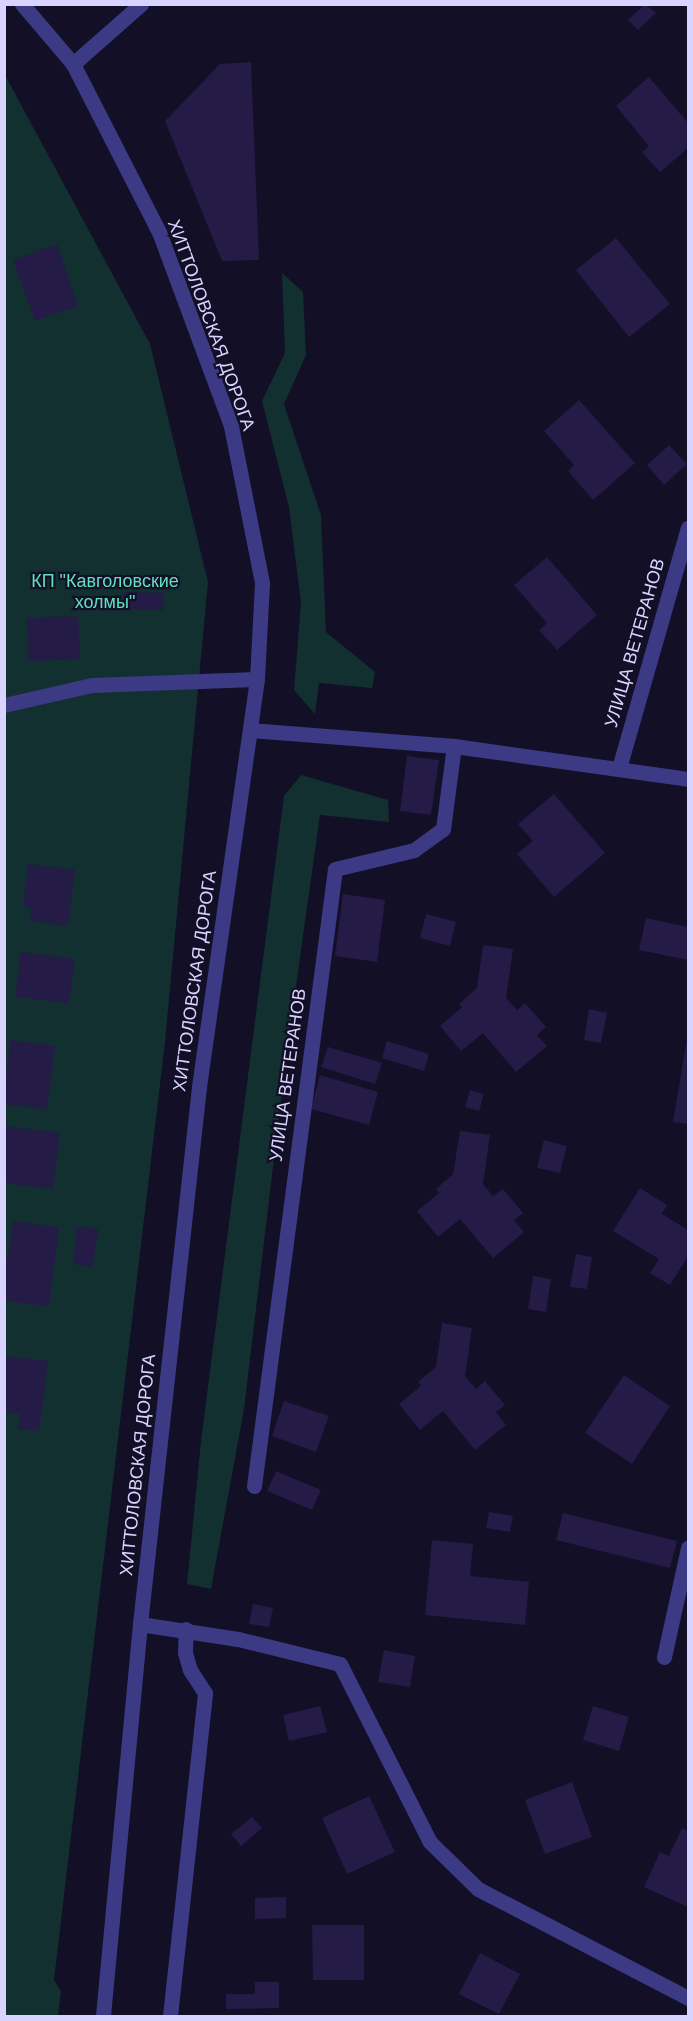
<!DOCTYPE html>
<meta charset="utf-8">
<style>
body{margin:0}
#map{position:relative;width:693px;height:2021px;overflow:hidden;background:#130f26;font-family:Helvetica,sans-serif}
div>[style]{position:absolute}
.green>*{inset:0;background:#12302f}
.building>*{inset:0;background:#241b47}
.minor>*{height:15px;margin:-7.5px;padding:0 7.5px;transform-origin:7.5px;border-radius:7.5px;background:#3d3a85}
span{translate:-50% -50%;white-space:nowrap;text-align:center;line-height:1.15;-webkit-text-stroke:4.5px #130f26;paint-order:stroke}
.street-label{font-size:18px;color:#d9d4ff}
.park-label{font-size:18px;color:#5fe0c0}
.frame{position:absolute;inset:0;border:6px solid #d9d4ff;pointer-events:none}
</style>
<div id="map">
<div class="green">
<div style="clip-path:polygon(5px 75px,150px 344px,208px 582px,165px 1042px,54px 1980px,61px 1991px,58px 2016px,5px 2016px)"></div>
<div style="clip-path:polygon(282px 273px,303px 292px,306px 355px,284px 404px,321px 515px,326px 632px,375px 672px,372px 688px,319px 683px,315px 714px,294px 690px,301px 603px,289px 507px,262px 401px,285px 353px)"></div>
<div style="clip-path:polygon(301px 775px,388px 800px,389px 822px,320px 815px,287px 1050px,244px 1409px,211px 1589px,187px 1584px,201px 1441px,284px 796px)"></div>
</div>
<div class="building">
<div style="clip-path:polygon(645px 4px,656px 13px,638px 30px,628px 20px)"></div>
<div style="clip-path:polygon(251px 62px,259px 260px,222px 261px,165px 121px,220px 64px)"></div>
<div style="clip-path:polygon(649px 77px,688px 123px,688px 148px,660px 172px,642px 152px,649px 146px,616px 106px)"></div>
<div style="clip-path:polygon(616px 238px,670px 304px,629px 337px,576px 270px)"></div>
<div style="clip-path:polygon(57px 244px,78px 306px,35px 321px,13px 260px)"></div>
<div style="clip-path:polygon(579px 400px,635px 463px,593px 500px,568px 471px,574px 465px,544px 431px)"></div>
<div style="clip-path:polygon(669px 445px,687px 464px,664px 485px,647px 465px)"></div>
<div style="clip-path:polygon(547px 557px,597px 615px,557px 650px,539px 630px,547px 623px,514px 585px)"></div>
<div style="clip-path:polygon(124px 592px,164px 593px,164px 610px,123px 609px)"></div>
<div style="clip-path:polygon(78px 616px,80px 659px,29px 661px,27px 618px)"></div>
<div style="clip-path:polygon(407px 756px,439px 760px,431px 815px,400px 811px)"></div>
<div style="clip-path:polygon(554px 794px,605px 853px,554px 897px,517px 854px,533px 841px,518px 824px)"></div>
<div style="clip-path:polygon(28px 864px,75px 870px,68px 926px,30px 921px,31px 908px,23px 907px)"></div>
<div style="clip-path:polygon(343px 894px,385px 900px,377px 962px,335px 956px)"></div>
<div style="clip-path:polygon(426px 914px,456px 922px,450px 946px,420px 938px)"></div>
<div style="clip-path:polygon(646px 918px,688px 927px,688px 960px,639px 950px)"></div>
<div style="clip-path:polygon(483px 945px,513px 949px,506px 998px,517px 1010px,525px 1003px,546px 1027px,537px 1035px,547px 1046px,516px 1072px,483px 1033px,461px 1051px,440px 1026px,462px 1007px,459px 1004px,477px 988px)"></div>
<div style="clip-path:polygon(21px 952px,75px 959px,69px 1003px,15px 997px)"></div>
<div style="clip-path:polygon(589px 1009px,607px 1013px,601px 1043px,584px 1040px)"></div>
<div style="clip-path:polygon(687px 1039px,688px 1039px,688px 1124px,673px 1122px)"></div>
<div style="clip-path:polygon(10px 1040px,55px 1046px,47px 1109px,4px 1104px)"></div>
<div style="clip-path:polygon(387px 1041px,429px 1054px,424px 1071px,382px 1058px)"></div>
<div style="clip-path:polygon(328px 1047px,382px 1063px,375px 1084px,321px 1067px)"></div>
<div style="clip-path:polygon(320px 1075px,378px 1092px,369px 1125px,311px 1109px)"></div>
<div style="clip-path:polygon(470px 1090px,484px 1094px,479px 1111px,465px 1107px)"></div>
<div style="clip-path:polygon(5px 1126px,60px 1133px,53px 1189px,4px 1183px)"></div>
<div style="clip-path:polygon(460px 1131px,490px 1135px,483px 1184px,493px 1196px,503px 1189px,523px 1213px,514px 1220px,524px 1232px,493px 1258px,460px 1219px,438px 1237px,417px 1211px,439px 1193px,436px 1189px,453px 1174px)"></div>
<div style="clip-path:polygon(544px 1140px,567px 1146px,560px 1173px,537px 1168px)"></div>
<div style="clip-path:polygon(640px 1188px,667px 1205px,662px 1214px,688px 1230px,688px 1256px,670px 1285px,650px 1273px,659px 1259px,613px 1231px)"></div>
<div style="clip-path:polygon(13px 1221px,59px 1227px,49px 1306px,4px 1301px,4px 1257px,8px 1258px)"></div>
<div style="clip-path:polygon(77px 1226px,98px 1229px,93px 1267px,73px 1264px)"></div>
<div style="clip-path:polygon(576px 1254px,592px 1257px,587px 1289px,570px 1287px)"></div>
<div style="clip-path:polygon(533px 1276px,551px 1279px,546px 1312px,528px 1309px)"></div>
<div style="clip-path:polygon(442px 1323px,472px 1328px,465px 1376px,476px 1389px,485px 1381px,505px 1405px,496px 1412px,506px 1425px,475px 1450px,443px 1411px,420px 1430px,399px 1404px,421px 1386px,418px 1382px,436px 1367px)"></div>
<div style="clip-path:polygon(4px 1356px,48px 1361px,39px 1431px,18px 1429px,20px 1414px,4px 1412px)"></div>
<div style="clip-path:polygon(624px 1375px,670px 1406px,632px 1464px,585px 1433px)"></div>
<div style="clip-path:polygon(284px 1401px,329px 1416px,316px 1452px,272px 1436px)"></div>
<div style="clip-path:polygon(276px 1471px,321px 1490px,312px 1510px,267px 1491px)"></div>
<div style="clip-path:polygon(489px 1512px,513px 1516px,510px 1532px,486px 1528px)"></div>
<div style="clip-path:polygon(563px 1513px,677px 1541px,670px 1568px,556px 1540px)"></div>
<div style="clip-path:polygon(432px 1540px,473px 1544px,470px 1576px,529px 1582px,525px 1625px,425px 1615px)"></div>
<div style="clip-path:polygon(253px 1604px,273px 1608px,269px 1627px,249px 1624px)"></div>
<div style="clip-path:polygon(384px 1650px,415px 1656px,410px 1687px,378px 1682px)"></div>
<div style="clip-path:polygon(320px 1706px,327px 1732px,289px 1741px,283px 1715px)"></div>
<div style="clip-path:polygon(593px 1706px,629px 1717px,619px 1751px,583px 1740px)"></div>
<div style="clip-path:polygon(572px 1782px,592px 1837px,545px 1854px,525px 1800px)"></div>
<div style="clip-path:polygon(369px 1796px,395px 1852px,347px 1874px,322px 1818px)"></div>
<div style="clip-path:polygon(252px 1817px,262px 1828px,241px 1846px,231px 1834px)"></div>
<div style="clip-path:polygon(682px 1828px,688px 1831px,688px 1907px,644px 1887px,660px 1852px,669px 1856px)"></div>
<div style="clip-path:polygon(286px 1897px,286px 1918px,255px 1919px,255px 1898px)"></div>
<div style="clip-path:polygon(312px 1925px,364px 1925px,364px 1980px,313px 1980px)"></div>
<div style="clip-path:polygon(480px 1953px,520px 1974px,499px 2014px,459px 1994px)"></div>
<div style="clip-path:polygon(255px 1982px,279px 1982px,279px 2008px,226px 2009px,226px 1994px,255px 1994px)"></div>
</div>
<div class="minor">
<div style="left:22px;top:4px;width:79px;rotate:49.6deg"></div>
<div style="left:73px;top:64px;width:189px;rotate:62.9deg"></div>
<div style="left:159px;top:232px;width:207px;rotate:69.6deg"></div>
<div style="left:231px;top:426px;width:160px;rotate:78.8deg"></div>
<div style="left:262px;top:583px;width:96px;rotate:93deg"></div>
<div style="left:257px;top:679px;width:412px;rotate:98.1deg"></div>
<div style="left:199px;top:1087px;width:540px;rotate:96.27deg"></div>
<div style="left:140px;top:1624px;width:394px;rotate:95.4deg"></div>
<div style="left:73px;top:64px;width:91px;rotate:-41.4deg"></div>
<div style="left:4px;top:705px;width:90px;rotate:-12.8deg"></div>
<div style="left:92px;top:685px;width:165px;rotate:-2.1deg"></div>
<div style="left:251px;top:730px;width:204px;rotate:4.5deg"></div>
<div style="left:454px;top:746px;width:236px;rotate:8deg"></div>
<div style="left:619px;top:768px;width:250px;rotate:-74deg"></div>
<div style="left:254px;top:1486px;width:622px;rotate:-82.52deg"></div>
<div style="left:335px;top:869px;width:81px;rotate:-13.5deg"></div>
<div style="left:414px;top:850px;width:36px;rotate:-36deg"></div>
<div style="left:443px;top:829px;width:84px;rotate:-82.5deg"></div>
<div style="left:140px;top:1624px;width:99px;rotate:8.7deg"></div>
<div style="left:238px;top:1639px;width:105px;rotate:13.8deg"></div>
<div style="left:340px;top:1664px;width:199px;rotate:63.2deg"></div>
<div style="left:430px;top:1842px;width:67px;rotate:44.4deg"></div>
<div style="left:478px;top:1889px;width:237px;rotate:27.4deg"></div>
<div style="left:664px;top:1657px;width:112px;rotate:-77.6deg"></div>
<div style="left:170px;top:2016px;width:325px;rotate:-83.8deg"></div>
<div style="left:205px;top:1693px;width:27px;rotate:-123deg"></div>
<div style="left:190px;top:1670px;width:19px;rotate:-106deg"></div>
<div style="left:185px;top:1652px;width:23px;rotate:-88deg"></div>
</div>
<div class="street-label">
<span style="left:211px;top:325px;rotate:70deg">ХИТТОЛОВСКАЯ ДОРОГА</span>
<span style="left:635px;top:643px;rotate:-74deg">УЛИЦА ВЕТЕРАНОВ</span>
<span style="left:195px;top:981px;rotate:-82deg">ХИТТОЛОВСКАЯ ДОРОГА</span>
<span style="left:288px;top:1075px;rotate:-82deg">УЛИЦА ВЕТЕРАНОВ</span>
<span style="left:138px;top:1465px;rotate:-84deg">ХИТТОЛОВСКАЯ ДОРОГА</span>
</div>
<div class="park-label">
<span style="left:105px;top:592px">КП "Кавголовские<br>холмы"</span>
</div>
<div class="frame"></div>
</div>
